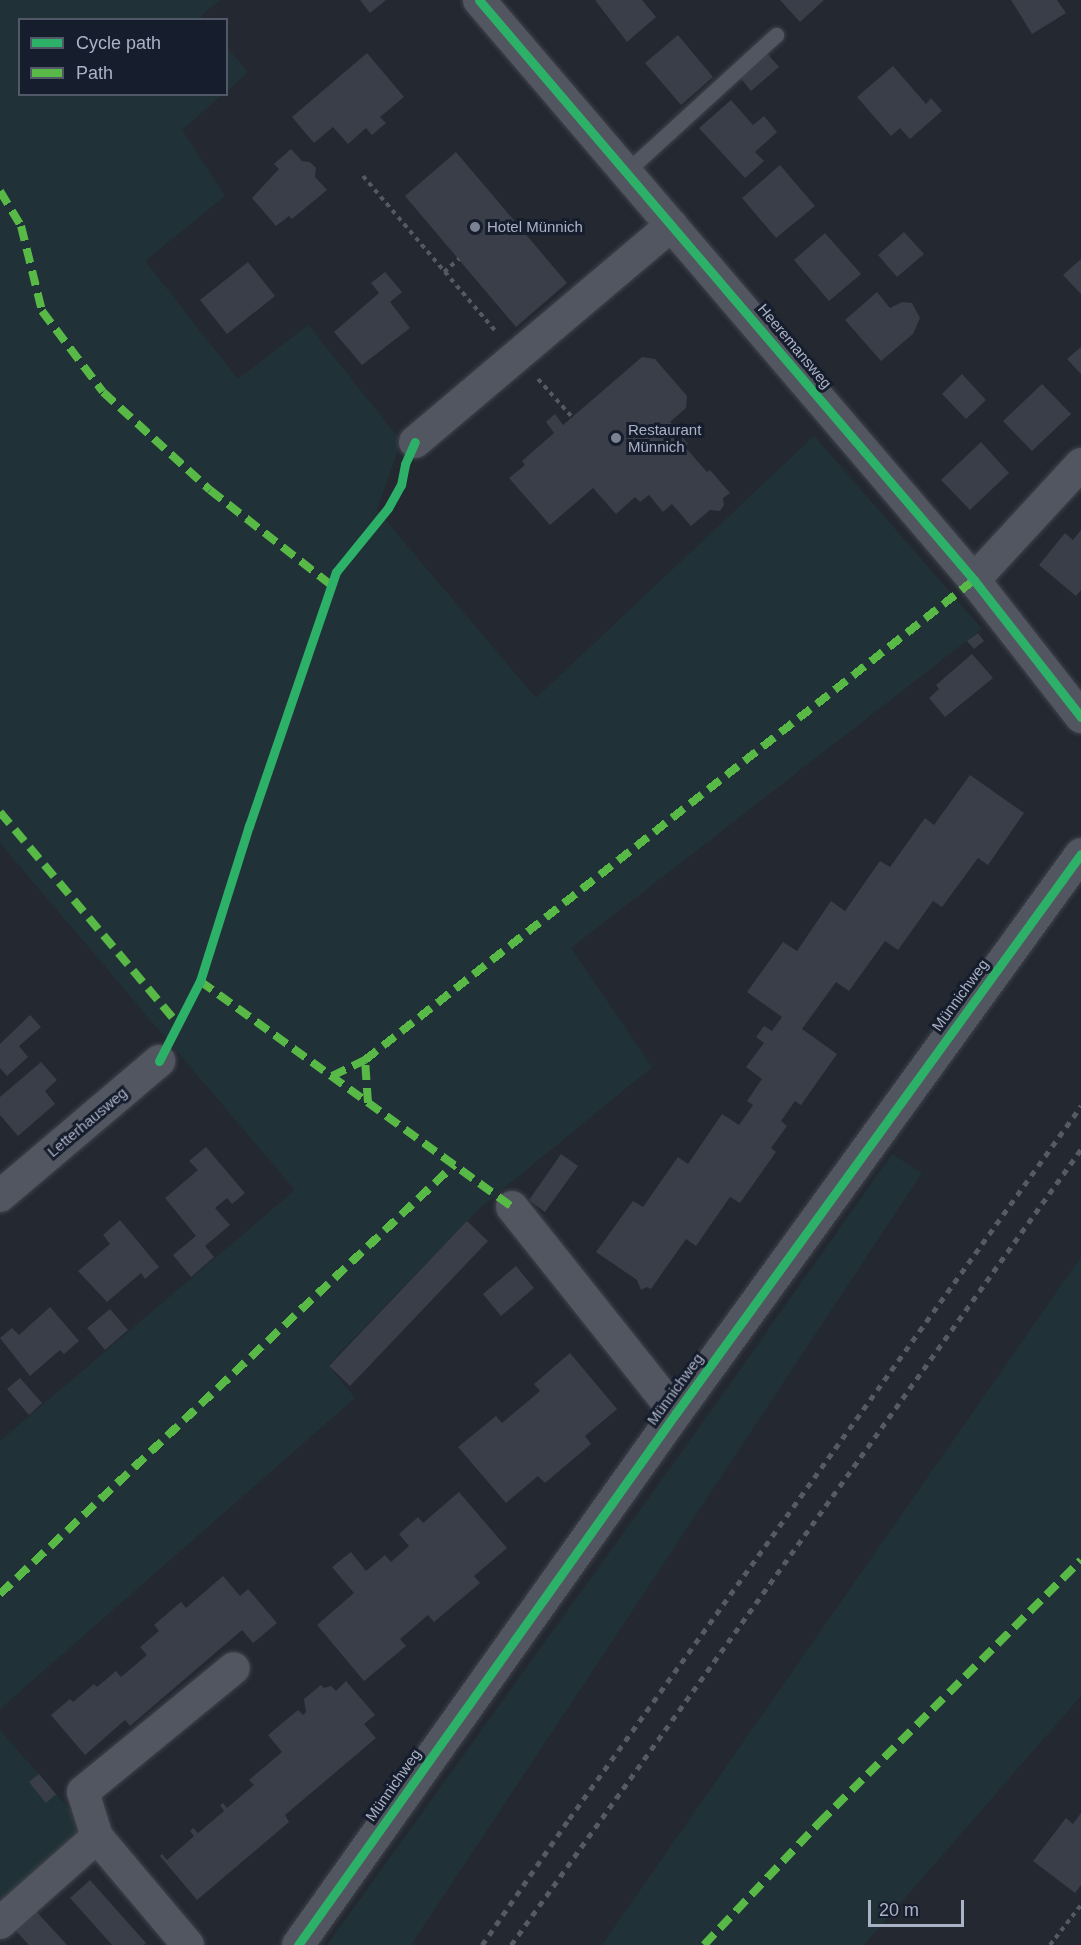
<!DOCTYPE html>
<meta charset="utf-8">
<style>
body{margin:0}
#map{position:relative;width:1081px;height:1945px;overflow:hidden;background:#232831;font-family:Arial,sans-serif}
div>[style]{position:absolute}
.green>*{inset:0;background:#203237}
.building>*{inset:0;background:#3a3e48}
.path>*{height:4px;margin-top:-2px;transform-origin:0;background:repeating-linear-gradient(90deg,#545a62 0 4.5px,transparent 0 9px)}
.roads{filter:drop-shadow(0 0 2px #3f424a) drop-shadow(0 0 2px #3f424a)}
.service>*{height:15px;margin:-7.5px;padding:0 7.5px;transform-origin:7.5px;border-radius:7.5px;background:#525660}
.minor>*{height:32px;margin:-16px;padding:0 16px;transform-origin:16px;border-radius:16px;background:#525660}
.rail>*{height:4.5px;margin-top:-2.25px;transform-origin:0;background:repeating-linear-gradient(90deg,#565a63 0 6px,transparent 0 12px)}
.quiet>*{height:8px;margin-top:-4px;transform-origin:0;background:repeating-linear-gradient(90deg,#58b947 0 15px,transparent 0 23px)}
.cycleway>*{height:9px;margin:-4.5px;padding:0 4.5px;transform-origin:4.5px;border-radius:4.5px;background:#2db169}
.dots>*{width:16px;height:16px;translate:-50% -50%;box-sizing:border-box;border:3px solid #161d2c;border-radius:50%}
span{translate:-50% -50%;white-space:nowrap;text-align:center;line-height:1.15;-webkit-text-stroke:6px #161d2c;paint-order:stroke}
.poi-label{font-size:15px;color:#aab2c5}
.left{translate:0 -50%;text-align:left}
.street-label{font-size:15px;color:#aab2c5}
.legend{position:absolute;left:18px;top:18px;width:210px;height:78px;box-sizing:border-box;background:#161d2c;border:2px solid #515969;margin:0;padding:8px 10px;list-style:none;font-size:18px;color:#aab2c5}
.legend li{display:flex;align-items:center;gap:12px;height:30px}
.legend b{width:30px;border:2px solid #515969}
.scale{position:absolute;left:868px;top:1900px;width:96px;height:27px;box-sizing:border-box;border:3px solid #aab2c5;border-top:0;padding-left:8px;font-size:18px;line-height:21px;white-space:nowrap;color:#aab2c5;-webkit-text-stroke:4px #161d2c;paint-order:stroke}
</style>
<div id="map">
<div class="green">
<div style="clip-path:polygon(0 0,220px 0,201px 16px,203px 19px,20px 20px,20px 94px,222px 95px,182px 130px,225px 196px,145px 261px,238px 379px,308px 325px,401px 441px,377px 510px,536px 698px,814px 436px,982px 629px,571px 948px,652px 1067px,480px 1208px,328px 1365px,355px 1398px,0 1709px,0 1441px,295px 1190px,0 843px)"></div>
<div style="clip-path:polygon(227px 47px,248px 72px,227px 91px,226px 91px)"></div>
<div style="clip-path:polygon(892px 1154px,922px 1173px,411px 1945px,327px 1945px,694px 1435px)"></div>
<div style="clip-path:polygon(1081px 1257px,1081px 1696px,864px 1945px,602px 1945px)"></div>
<div style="clip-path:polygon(0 1730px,86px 1828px,0 1904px)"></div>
</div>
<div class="building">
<div style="clip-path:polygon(360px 0,386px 0,370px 13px)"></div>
<div style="clip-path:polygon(595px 0,642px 0,656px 17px,627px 42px)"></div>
<div style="clip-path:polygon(780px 0,824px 0,800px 22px)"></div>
<div style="clip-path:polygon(1011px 0,1057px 0,1066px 13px,1032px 34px)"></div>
<div style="clip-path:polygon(678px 35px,713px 77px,681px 105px,645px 63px)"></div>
<div style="clip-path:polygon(766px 52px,779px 67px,751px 91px,739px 76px)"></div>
<div style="clip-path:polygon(367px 53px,404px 97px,380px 117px,386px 123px,372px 135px,366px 128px,348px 144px,333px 127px,314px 143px,292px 117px)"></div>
<div style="clip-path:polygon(893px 66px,926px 104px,931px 98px,942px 111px,910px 139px,900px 128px,891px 136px,857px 97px)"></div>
<div style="clip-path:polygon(731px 100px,753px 125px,764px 116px,777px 132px,755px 152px,764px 161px,745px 178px,699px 128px)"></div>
<div style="clip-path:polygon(291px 149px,302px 161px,310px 162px,316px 168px,315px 177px,327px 190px,292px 219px,289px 216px,276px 226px,252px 198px,279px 169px,274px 164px)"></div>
<div style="clip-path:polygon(456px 152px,567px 283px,516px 327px,405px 196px)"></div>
<div style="clip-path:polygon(780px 165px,815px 206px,776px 238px,742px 198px)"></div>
<div style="clip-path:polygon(904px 232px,924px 254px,897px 277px,878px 255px)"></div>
<div style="clip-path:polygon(825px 233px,861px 274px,829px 301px,794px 260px)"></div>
<div style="clip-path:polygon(1081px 259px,1081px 294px,1063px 275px)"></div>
<div style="clip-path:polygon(248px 262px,275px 296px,227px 334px,200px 300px)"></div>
<div style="clip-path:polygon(385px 272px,402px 292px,390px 302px,410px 328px,362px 365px,334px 332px,379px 293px,371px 283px)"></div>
<div style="clip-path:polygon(877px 292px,890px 308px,902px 302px,912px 303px,920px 318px,913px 334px,881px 361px,845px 320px)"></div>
<div style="clip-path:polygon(1081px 347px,1081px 374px,1067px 359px)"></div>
<div style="clip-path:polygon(642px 357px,655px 359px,687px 396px,686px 408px,670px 422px,688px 444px,685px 447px,707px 472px,710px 470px,730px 493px,723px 498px,724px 505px,720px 511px,710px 510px,691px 526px,672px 504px,663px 512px,649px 495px,640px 502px,635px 497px,616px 514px,593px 488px,550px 525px,509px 478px,525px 465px,522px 461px,554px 433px,546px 422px,555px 414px,563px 425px)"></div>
<div style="clip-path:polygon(962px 374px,986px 400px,966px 419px,942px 394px)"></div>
<div style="clip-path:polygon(1042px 384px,1071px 414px,1032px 451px,1003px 421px)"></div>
<div style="clip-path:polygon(981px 442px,1009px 473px,970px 510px,941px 480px)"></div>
<div style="clip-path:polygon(1081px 530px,1081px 590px,1076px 596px,1039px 565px,1065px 533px,1073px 540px)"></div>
<div style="clip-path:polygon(978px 633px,984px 641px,974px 649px,967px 641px)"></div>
<div style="clip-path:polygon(972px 654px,993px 678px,945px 717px,929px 698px,939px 689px,936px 685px)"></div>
<div style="clip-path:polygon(970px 775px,1024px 813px,988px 865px,978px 858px,942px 907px,933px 901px,898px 950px,885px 941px,849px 991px,836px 982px,802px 1029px,837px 1054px,801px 1105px,795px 1101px,781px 1121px,787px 1126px,771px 1148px,776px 1152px,740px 1203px,730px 1197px,696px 1246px,686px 1239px,651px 1289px,647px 1287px,641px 1290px,637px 1280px,596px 1252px,633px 1201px,643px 1207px,678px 1157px,688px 1164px,722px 1114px,739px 1125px,753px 1105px,747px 1101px,762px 1079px,746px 1067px,764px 1043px,756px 1037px,764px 1026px,772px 1031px,782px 1017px,747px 992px,783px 942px,797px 951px,831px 901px,845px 911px,880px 861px,890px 867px,925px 818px,934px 825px)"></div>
<div style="clip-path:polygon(30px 1015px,41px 1027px,19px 1046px,28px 1057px,7px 1076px,0 1068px,0 1044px)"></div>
<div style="clip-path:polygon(41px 1062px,57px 1080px,45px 1091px,55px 1104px,18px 1136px,0 1115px,0 1097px)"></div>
<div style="clip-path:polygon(206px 1147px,245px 1193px,232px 1204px,227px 1198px,215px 1208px,230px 1225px,205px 1246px,214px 1257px,191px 1277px,173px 1255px,196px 1236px,165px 1198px,198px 1170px,189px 1161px)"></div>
<div style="clip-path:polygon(561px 1154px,578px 1166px,545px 1212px,529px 1200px)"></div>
<div style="clip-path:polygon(120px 1220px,159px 1267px,145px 1279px,141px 1273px,107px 1302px,78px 1271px,110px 1244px,103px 1235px)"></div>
<div style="clip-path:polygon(467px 1221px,488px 1241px,350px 1386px,329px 1366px)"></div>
<div style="clip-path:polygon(516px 1266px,534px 1288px,501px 1316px,483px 1294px)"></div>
<div style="clip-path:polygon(50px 1307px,79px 1341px,64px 1354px,60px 1350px,30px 1376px,0 1338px,12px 1328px,19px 1335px)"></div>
<div style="clip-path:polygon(110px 1309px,128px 1330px,105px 1350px,87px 1328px)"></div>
<div style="clip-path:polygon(570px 1353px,617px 1409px,585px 1436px,591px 1444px,545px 1483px,538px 1476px,506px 1503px,458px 1447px,496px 1416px,502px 1423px,540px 1391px,534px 1384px)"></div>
<div style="clip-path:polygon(20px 1378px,42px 1403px,29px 1415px,7px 1389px)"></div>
<div style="clip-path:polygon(459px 1492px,507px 1548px,474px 1576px,480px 1583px,434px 1622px,428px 1615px,400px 1639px,406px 1646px,364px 1681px,317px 1625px,354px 1593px,332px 1567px,351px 1552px,366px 1571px,385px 1555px,391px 1562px,409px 1546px,399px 1534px,418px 1517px,423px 1523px)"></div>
<div style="clip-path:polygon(223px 1576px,240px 1596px,248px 1589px,277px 1623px,253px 1643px,242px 1630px,130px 1726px,125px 1720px,85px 1755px,51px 1715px,70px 1699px,73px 1702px,94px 1684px,97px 1687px,116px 1671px,121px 1677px,147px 1655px,140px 1647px,159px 1631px,154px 1625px,181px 1602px,186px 1608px)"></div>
<div style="clip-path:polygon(346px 1681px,375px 1715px,364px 1724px,376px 1738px,285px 1815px,289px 1822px,197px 1900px,160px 1856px,162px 1854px,167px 1860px,194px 1836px,190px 1831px,193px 1828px,198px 1833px,224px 1811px,220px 1805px,223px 1803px,227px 1808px,254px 1785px,249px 1780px,282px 1752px,268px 1735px,298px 1710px,303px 1715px,306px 1712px,304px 1699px,321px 1685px,324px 1688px,331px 1686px,336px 1691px)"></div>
<div style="clip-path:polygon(39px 1774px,56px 1794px,46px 1803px,29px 1782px)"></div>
<div style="clip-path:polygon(1081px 1813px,1081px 1885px,1075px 1893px,1033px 1861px,1066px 1818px,1073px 1824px)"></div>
<div style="clip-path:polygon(90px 1880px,146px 1943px,144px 1945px,112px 1945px,70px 1898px)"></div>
<div style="clip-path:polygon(35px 1910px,67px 1945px,29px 1945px,14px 1929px)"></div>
</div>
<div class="path">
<div style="left:363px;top:176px;width:206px;rotate:49.5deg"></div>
<div style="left:444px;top:272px;width:20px;rotate:-41deg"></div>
<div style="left:538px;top:379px;width:51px;rotate:48.2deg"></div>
<div style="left:1050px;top:1945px;width:51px;rotate:-52.2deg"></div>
</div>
<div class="roads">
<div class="service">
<div style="left:627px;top:171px;width:202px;rotate:-42.4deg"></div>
</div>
<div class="minor">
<div style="left:479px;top:0;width:763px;rotate:49.52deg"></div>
<div style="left:974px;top:580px;width:174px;rotate:52deg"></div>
<div style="left:415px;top:442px;width:336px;rotate:-40.2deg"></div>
<div style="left:974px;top:580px;width:158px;rotate:-47.3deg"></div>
<div style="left:0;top:1196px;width:209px;rotate:-40.3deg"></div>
<div style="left:512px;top:1207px;width:263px;rotate:51.5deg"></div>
<div style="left:0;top:1923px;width:130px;rotate:-41.6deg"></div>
<div style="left:188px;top:1945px;width:141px;rotate:-130.1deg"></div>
<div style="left:97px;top:1837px;width:47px;rotate:-107.3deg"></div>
<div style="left:83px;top:1792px;width:195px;rotate:-39.4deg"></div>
<div style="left:298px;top:1945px;width:653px;rotate:-54.61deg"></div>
<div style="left:676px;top:1413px;width:690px;rotate:-54.08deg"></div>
</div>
</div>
<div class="rail">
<div style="left:482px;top:1945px;width:153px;rotate:-55.4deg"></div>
<div style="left:569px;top:1819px;width:878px;rotate:-54.32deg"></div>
<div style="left:511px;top:1945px;width:979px;rotate:-54.39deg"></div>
</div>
<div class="quiet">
<div style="left:0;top:191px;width:41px;rotate:59deg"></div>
<div style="left:21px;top:226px;width:88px;rotate:76.1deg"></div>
<div style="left:42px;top:311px;width:101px;rotate:53deg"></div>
<div style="left:103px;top:392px;width:145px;rotate:42.5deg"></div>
<div style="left:210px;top:490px;width:154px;rotate:38.1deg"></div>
<div style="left:0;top:812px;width:277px;rotate:50deg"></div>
<div style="left:200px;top:981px;width:385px;rotate:35.9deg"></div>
<div style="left:332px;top:1076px;width:37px;rotate:-26deg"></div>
<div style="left:368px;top:1103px;width:43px;rotate:-94deg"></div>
<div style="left:365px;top:1060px;width:775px;rotate:-38.24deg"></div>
<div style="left:0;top:1594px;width:625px;rotate:-43.38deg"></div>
<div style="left:704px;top:1945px;width:168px;rotate:-46.7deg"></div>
<div style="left:819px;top:1823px;width:371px;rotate:-45.1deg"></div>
</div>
<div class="cycleway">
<div style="left:479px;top:0;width:763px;rotate:49.52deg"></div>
<div style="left:974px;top:580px;width:174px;rotate:52deg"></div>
<div style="left:159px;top:1061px;width:90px;rotate:-62.9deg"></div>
<div style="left:200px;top:981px;width:163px;rotate:-72.5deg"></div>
<div style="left:249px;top:826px;width:268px;rotate:-71.1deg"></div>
<div style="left:336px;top:572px;width:82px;rotate:-50.9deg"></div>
<div style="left:388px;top:508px;width:26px;rotate:-61deg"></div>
<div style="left:401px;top:485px;width:21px;rotate:-79deg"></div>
<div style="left:405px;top:464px;width:24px;rotate:-66deg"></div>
<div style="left:298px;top:1945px;width:653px;rotate:-54.61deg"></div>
<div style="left:676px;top:1413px;width:690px;rotate:-54.08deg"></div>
</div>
<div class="dots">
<div style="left:475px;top:227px;background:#7b8291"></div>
<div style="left:616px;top:438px;background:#7b8291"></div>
</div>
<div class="poi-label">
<span class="left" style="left:487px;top:227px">Hotel Münnich</span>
<span class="left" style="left:628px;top:438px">Restaurant<br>Münnich</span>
</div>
<div class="street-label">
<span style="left:795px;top:346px;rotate:50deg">Heeremansweg</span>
<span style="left:960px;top:995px;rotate:-54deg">Münnichweg</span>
<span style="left:87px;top:1122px;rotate:-40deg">Letterhausweg</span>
<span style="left:675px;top:1389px;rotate:-54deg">Münnichweg</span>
<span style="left:393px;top:1785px;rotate:-55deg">Münnichweg</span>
</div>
<ul class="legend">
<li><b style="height:8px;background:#2db169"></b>Cycle path</li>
<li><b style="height:8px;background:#58b947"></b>Path</li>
</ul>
<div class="scale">20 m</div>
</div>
